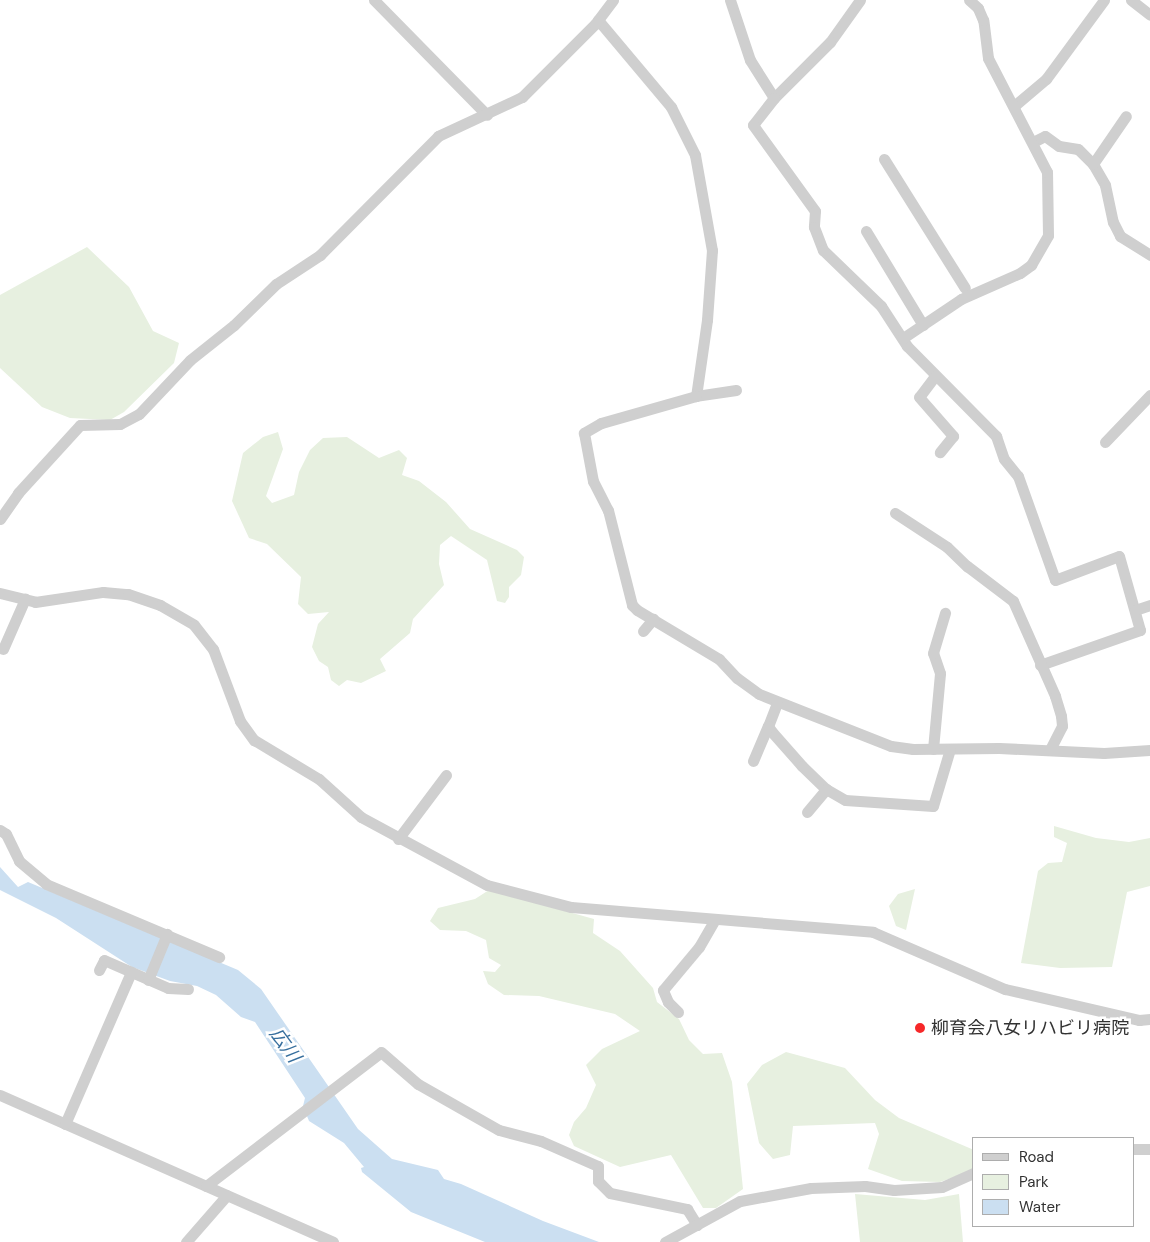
<!DOCTYPE html>
<meta charset="utf-8">
<style>
body{margin:0}
#map{position:relative;width:1150px;height:1242px;overflow:hidden;background:#fff;font-family:"DM Sans","Noto Sans JP",sans-serif}
div>[style]{position:absolute}
.green>*{inset:0;background:#e7f0e0}
.water>*{inset:0;background:#cbdff1}
.street>*{height:11px;margin:-5.5px;padding:0 5.5px;transform-origin:5.5px;border-radius:5.5px;background:#cfcfcf}
.dots>*{width:14px;height:14px;translate:-50% -50%;box-sizing:border-box;border:2px solid #fff;border-radius:50%}
span{translate:-50% -50%;white-space:nowrap;text-align:center;line-height:1.15;-webkit-text-stroke:5px #fff;paint-order:stroke}
.poi-label{font-size:18px;color:#323232}
.left{translate:0 -50%;text-align:left}
.water-label{font-size:19px;color:#376f9e;font-style:italic}
.legend{position:absolute;left:972px;top:1137px;width:162px;height:90px;box-sizing:border-box;background:#fff;border:1px solid #adadad;margin:0;padding:6px 9px;list-style:none;font-size:15px;color:#323232}
.legend li{display:flex;align-items:center;gap:10px;height:25px}
.legend b{width:25px;border:1px solid #adadad}
</style>
<div id="map">
<div class="green">
<div style="clip-path:polygon(87px 247px,129px 287px,153px 331px,179px 343px,174px 363px,124px 412px,110px 420px,70px 418px,42px 407px,0 368px,0 295px)"></div>
<div style="clip-path:polygon(278px 432px,283px 449px,266px 496px,272px 503px,294px 495px,299px 472px,310px 450px,323px 438px,347px 437px,379px 458px,399px 450px,407px 458px,402px 475px,419px 481px,446px 502px,470px 529px,517px 550px,524px 557px,521px 575px,509px 587px,509px 597px,505px 603px,497px 601px,487px 560px,451px 536px,440px 545px,439px 564px,444px 585px,413px 619px,410px 633px,380px 659px,386px 671px,361px 683px,347px 680px,339px 686px,331px 680px,328px 667px,319px 661px,312px 647px,318px 624px,329px 612px,308px 614px,298px 604px,301px 577px,267px 544px,249px 538px,232px 501px,243px 453px,263px 437px)"></div>
<div style="clip-path:polygon(1054px 826px,1096px 838px,1129px 842px,1150px 838px,1150px 886px,1127px 892px,1112px 967px,1060px 968px,1021px 963px,1038px 871px,1048px 863px,1062px 862px,1067px 843px,1054px 837px)"></div>
<div style="clip-path:polygon(915px 889px,906px 930px,896px 926px,889px 906px,898px 894px)"></div>
<div style="clip-path:polygon(489px 890px,594px 919px,593px 933px,620px 951px,653px 988px,657px 1002px,679px 1019px,689px 1040px,703px 1054px,722px 1053px,732px 1082px,743px 1189px,716px 1208px,703px 1208px,671px 1155px,620px 1167px,574px 1146px,569px 1135px,574px 1122px,586px 1108px,596px 1085px,586px 1065px,602px 1049px,640px 1031px,615px 1014px,539px 996px,504px 995px,488px 984px,483px 971px,495px 972px,501px 965px,489px 958px,486px 940px,466px 931px,440px 930px,430px 921px,438px 908px,475px 899px)"></div>
<div style="clip-path:polygon(786px 1052px,845px 1068px,875px 1100px,899px 1118px,974px 1150px,974px 1170px,940px 1182px,902px 1181px,868px 1169px,879px 1134px,875px 1123px,793px 1126px,790px 1155px,773px 1159px,759px 1143px,747px 1084px,762px 1065px)"></div>
<div style="clip-path:polygon(855px 1194px,925px 1200px,959px 1194px,963px 1242px,860px 1242px)"></div>
</div>
<div class="water">
<div style="clip-path:polygon(0 867px,18px 887px,28px 882px,238px 970px,261px 989px,358px 1129px,392px 1159px,438px 1170px,444px 1179px,461px 1184px,543px 1221px,599px 1242px,485px 1242px,411px 1212px,362px 1172px,361px 1168px,364px 1167px,344px 1143px,309px 1121px,303px 1106px,305px 1098px,255px 1022px,241px 1017px,216px 995px,197px 986px,170px 981px,132px 967px,56px 918px,0 890px)"></div>
</div>
<div class="street">
<div style="left:374px;top:0;width:161px;rotate:45.5deg"></div>
<div style="left:730px;top:0;width:63px;rotate:71.6deg"></div>
<div style="left:750px;top:60px;width:45px;rotate:57.7deg"></div>
<div style="left:860px;top:0;width:52px;rotate:125.5deg"></div>
<div style="left:830px;top:42px;width:79px;rotate:135deg"></div>
<div style="left:774px;top:98px;width:34px;rotate:128deg"></div>
<div style="left:753px;top:125px;width:106px;rotate:54.2deg"></div>
<div style="left:815px;top:211px;width:16px;rotate:94deg"></div>
<div style="left:814px;top:227px;width:25px;rotate:69deg"></div>
<div style="left:823px;top:250px;width:81px;rotate:44deg"></div>
<div style="left:881px;top:306px;width:48px;rotate:57deg"></div>
<div style="left:907px;top:346px;width:127px;rotate:45.3deg"></div>
<div style="left:996px;top:436px;width:24px;rotate:71deg"></div>
<div style="left:1004px;top:459px;width:22px;rotate:51deg"></div>
<div style="left:1018px;top:476px;width:110px;rotate:70.4deg"></div>
<div style="left:1055px;top:580px;width:68px;rotate:-20.6deg"></div>
<div style="left:1119px;top:556px;width:77px;rotate:74.2deg"></div>
<div style="left:1140px;top:630px;width:106px;rotate:160.7deg"></div>
<div style="left:1131px;top:0;width:24px;rotate:38deg"></div>
<div style="left:598px;top:20px;width:114px;rotate:50deg"></div>
<div style="left:671px;top:107px;width:54px;rotate:63.4deg"></div>
<div style="left:695px;top:155px;width:97px;rotate:79.9deg"></div>
<div style="left:712px;top:250px;width:70px;rotate:94.1deg"></div>
<div style="left:707px;top:320px;width:77px;rotate:98.2deg"></div>
<div style="left:1014px;top:106px;width:42px;rotate:-40.2deg"></div>
<div style="left:1046px;top:79px;width:98px;rotate:-53.7deg"></div>
<div style="left:1033px;top:142px;width:13px;rotate:-27deg"></div>
<div style="left:1045px;top:136px;width:17px;rotate:36deg"></div>
<div style="left:1059px;top:146px;width:19px;rotate:9deg"></div>
<div style="left:1078px;top:149px;width:21px;rotate:45deg"></div>
<div style="left:1093px;top:164px;width:24px;rotate:60deg"></div>
<div style="left:1105px;top:185px;width:38px;rotate:78deg"></div>
<div style="left:1113px;top:222px;width:16px;rotate:63deg"></div>
<div style="left:1120px;top:236px;width:36px;rotate:32deg"></div>
<div style="left:884px;top:159px;width:152px;rotate:57.9deg"></div>
<div style="left:1093px;top:164px;width:58px;rotate:-55.5deg"></div>
<div style="left:866px;top:231px;width:110px;rotate:58.8deg"></div>
<div style="left:903px;top:338px;width:70px;rotate:-33.9deg"></div>
<div style="left:961px;top:299px;width:64px;rotate:-23.8deg"></div>
<div style="left:1020px;top:273px;width:14px;rotate:-36deg"></div>
<div style="left:1031px;top:265px;width:34px;rotate:-60deg"></div>
<div style="left:1048px;top:235px;width:63px;rotate:-90.9deg"></div>
<div style="left:1047px;top:172px;width:128px;rotate:-117.4deg"></div>
<div style="left:988px;top:58px;width:38px;rotate:-97deg"></div>
<div style="left:983px;top:20px;width:13px;rotate:-113deg"></div>
<div style="left:978px;top:8px;width:12px;rotate:-138deg"></div>
<div style="left:935px;top:376px;width:26px;rotate:127deg"></div>
<div style="left:919px;top:397px;width:52px;rotate:48.9deg"></div>
<div style="left:953px;top:436px;width:21px;rotate:129deg"></div>
<div style="left:736px;top:390px;width:40px;rotate:171.5deg"></div>
<div style="left:696px;top:396px;width:99px;rotate:164.1deg"></div>
<div style="left:601px;top:423px;width:20px;rotate:150deg"></div>
<div style="left:584px;top:433px;width:49px;rotate:79.4deg"></div>
<div style="left:593px;top:481px;width:33px;rotate:63deg"></div>
<div style="left:608px;top:510px;width:98px;rotate:75.8deg"></div>
<div style="left:632px;top:605px;width:7px;rotate:45deg"></div>
<div style="left:637px;top:610px;width:96px;rotate:30.9deg"></div>
<div style="left:719px;top:659px;width:26px;rotate:47deg"></div>
<div style="left:737px;top:678px;width:27px;rotate:36deg"></div>
<div style="left:759px;top:694px;width:142px;rotate:21.5deg"></div>
<div style="left:891px;top:746px;width:22px;rotate:8deg"></div>
<div style="left:913px;top:749px;width:86px;rotate:-0.7deg"></div>
<div style="left:999px;top:748px;width:105px;rotate:2.7deg"></div>
<div style="left:1104px;top:753px;width:46px;rotate:-3.7deg"></div>
<div style="left:1105px;top:442px;width:65px;rotate:-46.2deg"></div>
<div style="left:895px;top:513px;width:62px;rotate:33.2deg"></div>
<div style="left:947px;top:547px;width:28px;rotate:44deg"></div>
<div style="left:967px;top:566px;width:58px;rotate:37.3deg"></div>
<div style="left:1013px;top:601px;width:104px;rotate:66.1deg"></div>
<div style="left:1055px;top:696px;width:21px;rotate:73deg"></div>
<div style="left:1061px;top:716px;width:10px;rotate:84deg"></div>
<div style="left:1062px;top:726px;width:27px;rotate:117deg"></div>
<div style="left:0;top:519px;width:32px;rotate:-55deg"></div>
<div style="left:18px;top:493px;width:92px;rotate:-47.6deg"></div>
<div style="left:80px;top:425px;width:40px;rotate:-1.4deg"></div>
<div style="left:120px;top:424px;width:21px;rotate:-28deg"></div>
<div style="left:139px;top:414px;width:74px;rotate:-46.6deg"></div>
<div style="left:190px;top:360px;width:56px;rotate:-38.5deg"></div>
<div style="left:234px;top:325px;width:59px;rotate:-44.3deg"></div>
<div style="left:276px;top:284px;width:53px;rotate:-33.4deg"></div>
<div style="left:320px;top:255px;width:168px;rotate:-45.2deg"></div>
<div style="left:438px;top:136px;width:93px;rotate:-24.9deg"></div>
<div style="left:522px;top:97px;width:103px;rotate:-45deg"></div>
<div style="left:595px;top:24px;width:30px;rotate:-53deg"></div>
<div style="left:0;top:593px;width:36px;rotate:14deg"></div>
<div style="left:35px;top:602px;width:69px;rotate:-8.4deg"></div>
<div style="left:103px;top:592px;width:25px;rotate:5deg"></div>
<div style="left:128px;top:594px;width:34px;rotate:19deg"></div>
<div style="left:160px;top:605px;width:39px;rotate:30deg"></div>
<div style="left:194px;top:625px;width:31px;rotate:52deg"></div>
<div style="left:213px;top:649px;width:77px;rotate:69.4deg"></div>
<div style="left:240px;top:721px;width:24px;rotate:54deg"></div>
<div style="left:254px;top:740px;width:76px;rotate:31deg"></div>
<div style="left:319px;top:779px;width:57px;rotate:42.1deg"></div>
<div style="left:361px;top:817px;width:143px;rotate:28.4deg"></div>
<div style="left:487px;top:885px;width:87px;rotate:14.7deg"></div>
<div style="left:571px;top:907px;width:303px;rotate:4.7deg"></div>
<div style="left:873px;top:932px;width:144px;rotate:23.4deg"></div>
<div style="left:1005px;top:989px;width:138px;rotate:13deg"></div>
<div style="left:1139px;top:1020px;width:11px;rotate:-5deg"></div>
<div style="left:1135px;top:610px;width:16px;rotate:-18deg"></div>
<div style="left:643px;top:631px;width:16px;rotate:-50deg"></div>
<div style="left:3px;top:649px;width:55px;rotate:-66.3deg"></div>
<div style="left:777px;top:703px;width:25px;rotate:111deg"></div>
<div style="left:768px;top:726px;width:7px;rotate:56deg"></div>
<div style="left:772px;top:732px;width:45px;rotate:48.6deg"></div>
<div style="left:802px;top:766px;width:33px;rotate:44deg"></div>
<div style="left:826px;top:789px;width:22px;rotate:30deg"></div>
<div style="left:845px;top:800px;width:88px;rotate:3.9deg"></div>
<div style="left:933px;top:806px;width:59px;rotate:-73.4deg"></div>
<div style="left:933px;top:749px;width:76px;rotate:-84.7deg"></div>
<div style="left:940px;top:673px;width:21px;rotate:-109deg"></div>
<div style="left:933px;top:653px;width:42px;rotate:-73.3deg"></div>
<div style="left:753px;top:761px;width:38px;rotate:-67deg"></div>
<div style="left:807px;top:812px;width:30px;rotate:-50deg"></div>
<div style="left:0;top:830px;width:7px;rotate:34deg"></div>
<div style="left:6px;top:834px;width:30px;rotate:64deg"></div>
<div style="left:19px;top:861px;width:35px;rotate:40deg"></div>
<div style="left:46px;top:884px;width:188px;rotate:22.9deg"></div>
<div style="left:398px;top:839px;width:80px;rotate:-53.1deg"></div>
<div style="left:99px;top:970px;width:11px;rotate:-63deg"></div>
<div style="left:104px;top:960px;width:70px;rotate:23.6deg"></div>
<div style="left:168px;top:988px;width:20px;rotate:3deg"></div>
<div style="left:148px;top:980px;width:50px;rotate:-67.6deg"></div>
<div style="left:678px;top:1012px;width:14px;rotate:-135deg"></div>
<div style="left:668px;top:1002px;width:13px;rotate:-113deg"></div>
<div style="left:663px;top:990px;width:56px;rotate:-50.1deg"></div>
<div style="left:699px;top:947px;width:32px;rotate:-60deg"></div>
<div style="left:0;top:1095px;width:364px;rotate:23.8deg"></div>
<div style="left:65px;top:1124px;width:166px;rotate:-66.5deg"></div>
<div style="left:1134px;top:1149px;width:16px"></div>
<div style="left:206px;top:1186px;width:220px;rotate:-37.4deg"></div>
<div style="left:381px;top:1052px;width:49px;rotate:40.9deg"></div>
<div style="left:418px;top:1084px;width:93px;rotate:29.6deg"></div>
<div style="left:499px;top:1130px;width:43px;rotate:14.7deg"></div>
<div style="left:541px;top:1141px;width:62px;rotate:23.7deg"></div>
<div style="left:598px;top:1166px;width:15px;rotate:90deg"></div>
<div style="left:598px;top:1181px;width:17px;rotate:45deg"></div>
<div style="left:610px;top:1193px;width:79px;rotate:11.7deg"></div>
<div style="left:687px;top:1209px;width:19px;rotate:58deg"></div>
<div style="left:186px;top:1242px;width:62px;rotate:-48.9deg"></div>
<div style="left:665px;top:1242px;width:85px;rotate:-28.7deg"></div>
<div style="left:740px;top:1201px;width:72px;rotate:-10.4deg"></div>
<div style="left:811px;top:1188px;width:54px;rotate:-2.1deg"></div>
<div style="left:865px;top:1186px;width:29px;rotate:8deg"></div>
<div style="left:894px;top:1190px;width:48px;rotate:-3.6deg"></div>
<div style="left:942px;top:1187px;width:35px;rotate:-24deg"></div>
</div>
<div class="dots">
<div style="left:920px;top:1028px;background:#f62829"></div>
</div>
<div class="poi-label">
<span class="left" style="left:931px;top:1028px">柳育会八女リハビリ病院</span>
</div>
<div class="water-label">
<span style="left:285px;top:1045px;rotate:54deg">広川</span>
</div>
<ul class="legend">
<li><b style="height:6px;background:#cfcfcf"></b>Road</li>
<li><b style="height:14px;background:#e7f0e0"></b>Park</li>
<li><b style="height:14px;background:#cbdff1"></b>Water</li>
</ul>
</div>
